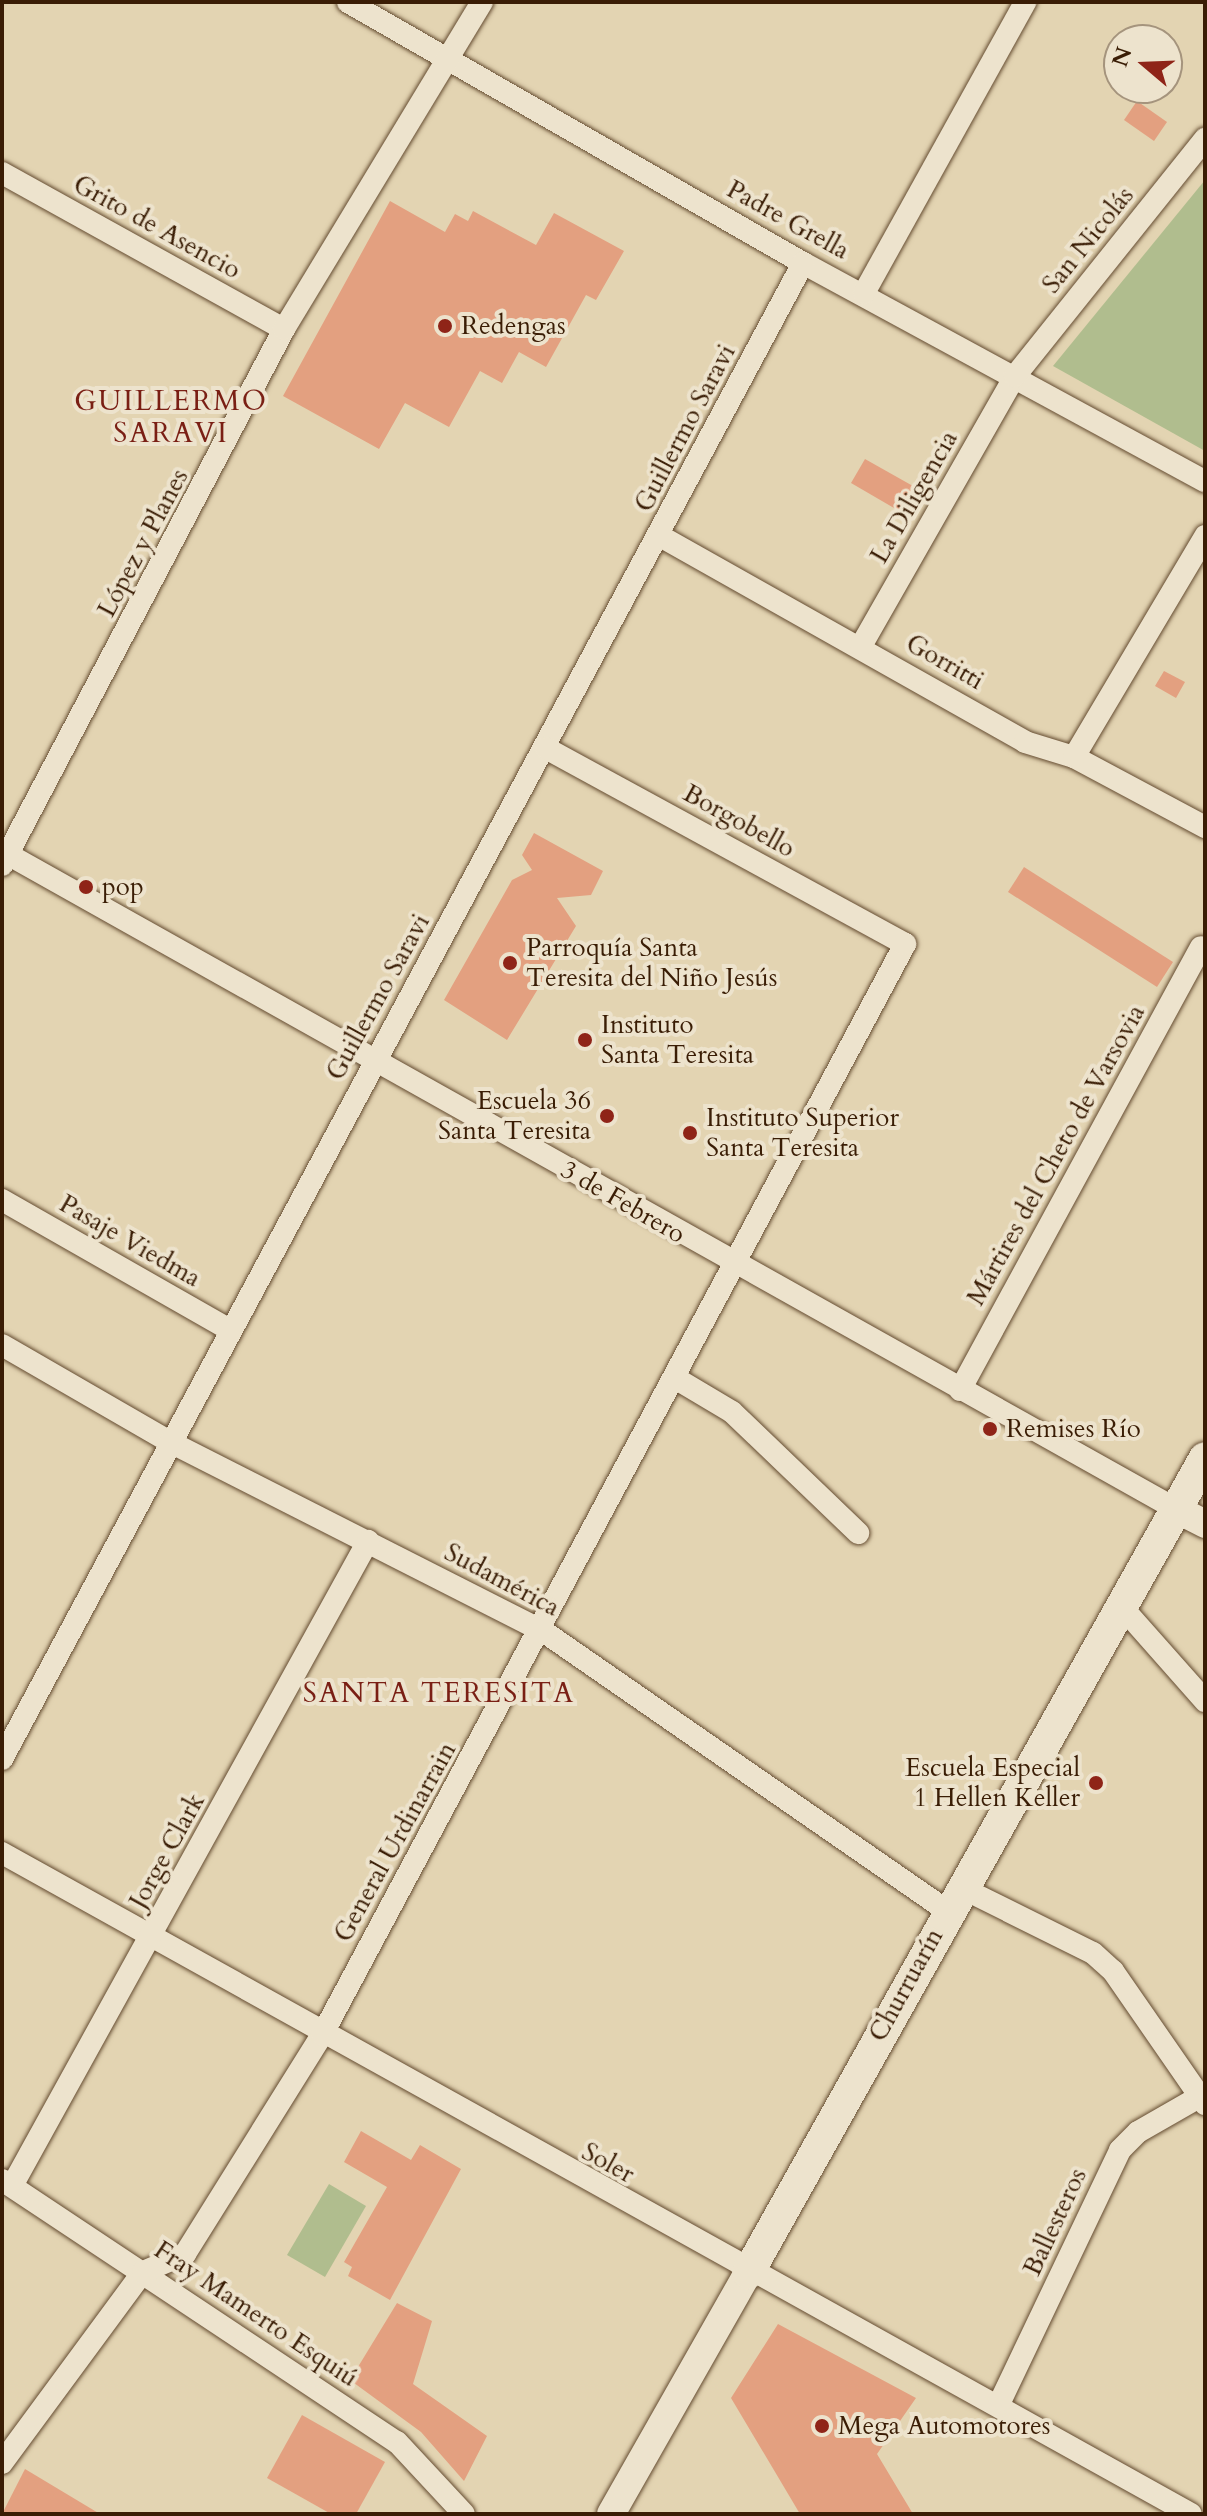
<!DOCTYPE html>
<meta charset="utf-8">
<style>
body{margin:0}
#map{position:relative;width:1207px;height:2516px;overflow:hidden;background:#e3d4b2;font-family:Cardo,serif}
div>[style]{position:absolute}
.green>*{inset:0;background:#b0bd8e}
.building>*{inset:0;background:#e3a080}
.roads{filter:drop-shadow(0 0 2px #644b30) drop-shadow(0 0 2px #644b30)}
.minor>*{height:22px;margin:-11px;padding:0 11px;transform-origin:11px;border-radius:11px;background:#ede3cd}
.tertiary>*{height:28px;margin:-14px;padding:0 14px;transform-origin:14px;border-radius:14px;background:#ede3cd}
.secondary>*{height:32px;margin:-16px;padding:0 16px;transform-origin:16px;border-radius:16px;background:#ede3cd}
.dots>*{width:22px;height:22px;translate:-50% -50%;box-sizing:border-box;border:4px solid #ede3cd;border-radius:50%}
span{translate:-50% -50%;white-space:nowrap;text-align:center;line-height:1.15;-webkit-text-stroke:8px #ede3cd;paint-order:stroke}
.street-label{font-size:26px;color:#3a1d05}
.poi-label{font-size:26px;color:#3a1d05}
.left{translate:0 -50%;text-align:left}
.right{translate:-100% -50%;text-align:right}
.neighbourhood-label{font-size:28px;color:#7a1f14;letter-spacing:2px}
.frame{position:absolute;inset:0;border:4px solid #3a1d05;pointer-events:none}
.north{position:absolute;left:1103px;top:24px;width:80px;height:80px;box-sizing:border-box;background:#ede3cd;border:2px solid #a5947d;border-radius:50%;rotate:289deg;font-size:22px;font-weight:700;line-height:32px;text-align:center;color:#3a1d05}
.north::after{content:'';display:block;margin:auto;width:28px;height:36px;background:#8f2418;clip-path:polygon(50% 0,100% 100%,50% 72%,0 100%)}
</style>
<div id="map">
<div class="green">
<div style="clip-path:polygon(1205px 180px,1205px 451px,1053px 366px)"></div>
<div style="clip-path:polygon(329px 2184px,366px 2206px,325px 2277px,287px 2255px)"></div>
</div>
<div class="building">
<div style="clip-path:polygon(1137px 101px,1167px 122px,1154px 141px,1124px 120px)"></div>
<div style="clip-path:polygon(390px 201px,445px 232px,455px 214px,468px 221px,473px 211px,536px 245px,554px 213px,624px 251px,596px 300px,586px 295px,546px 367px,519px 352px,502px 383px,480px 371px,449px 427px,405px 403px,379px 449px,283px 396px)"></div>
<div style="clip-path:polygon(865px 459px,920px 490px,906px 515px,851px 483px)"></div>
<div style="clip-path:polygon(1164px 671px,1185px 682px,1176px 698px,1155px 686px)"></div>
<div style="clip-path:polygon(534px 833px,603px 871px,591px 895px,557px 898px,576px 926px,507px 1040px,444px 1000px,512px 880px,532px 870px,522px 855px)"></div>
<div style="clip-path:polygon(1024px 867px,1173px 962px,1157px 987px,1008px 892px)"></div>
<div style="clip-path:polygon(361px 2131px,411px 2160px,420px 2145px,461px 2169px,390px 2300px,348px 2276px,352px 2267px,344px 2262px,387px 2187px,344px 2162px)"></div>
<div style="clip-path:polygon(397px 2303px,432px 2321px,413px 2384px,487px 2436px,464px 2481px,421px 2432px,350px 2380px)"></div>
<div style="clip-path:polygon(778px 2324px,916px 2398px,877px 2454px,913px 2514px,800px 2514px,731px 2398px)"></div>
<div style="clip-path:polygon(302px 2415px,385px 2462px,356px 2514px,331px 2514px,267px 2478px)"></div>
<div style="clip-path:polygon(25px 2469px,100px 2514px,2px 2514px)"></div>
</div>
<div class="roads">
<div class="minor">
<div style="left:348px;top:2px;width:525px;rotate:29.84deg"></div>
<div style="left:803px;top:263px;width:457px;rotate:28.5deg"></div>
<div style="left:2px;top:173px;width:322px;rotate:29deg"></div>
<div style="left:864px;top:293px;width:333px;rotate:-61deg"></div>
<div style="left:660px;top:536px;width:419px;rotate:29.4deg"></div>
<div style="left:1025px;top:742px;width:51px;rotate:17deg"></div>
<div style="left:1074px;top:757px;width:149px;rotate:28.1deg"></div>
<div style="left:861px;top:646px;width:311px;rotate:-60.3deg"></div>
<div style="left:1015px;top:376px;width:304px;rotate:-51.3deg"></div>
<div style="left:1074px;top:757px;width:257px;rotate:-59.3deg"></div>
<div style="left:2px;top:851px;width:1346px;rotate:29.27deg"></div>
<div style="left:2px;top:865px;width:606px;rotate:-62.25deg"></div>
<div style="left:284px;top:329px;width:382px;rotate:-58.8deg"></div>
<div style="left:2px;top:1200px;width:262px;rotate:29.7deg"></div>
<div style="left:2px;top:1345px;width:194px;rotate:30deg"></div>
<div style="left:170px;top:1442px;width:418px;rotate:26.9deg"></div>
<div style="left:543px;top:1631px;width:492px;rotate:34.7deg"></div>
<div style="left:675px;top:1378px;width:66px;rotate:30.8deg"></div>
<div style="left:732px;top:1412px;width:175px;rotate:43.8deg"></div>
<div style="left:960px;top:1390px;width:504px;rotate:-61.45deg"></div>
<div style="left:1121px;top:1606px;width:127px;rotate:48.5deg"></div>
<div style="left:2px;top:1759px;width:1697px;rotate:-61.83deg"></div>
<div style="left:2px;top:1853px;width:1360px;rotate:29.07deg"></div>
<div style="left:960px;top:1887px;width:148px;rotate:26.4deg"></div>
<div style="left:1093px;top:1953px;width:27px;rotate:42deg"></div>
<div style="left:1113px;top:1971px;width:162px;rotate:55.3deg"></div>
<div style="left:2px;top:2180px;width:474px;rotate:33.6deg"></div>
<div style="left:397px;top:2442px;width:98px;rotate:47.1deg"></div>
<div style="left:12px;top:2186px;width:737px;rotate:-61.1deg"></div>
<div style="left:999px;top:2404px;width:281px;rotate:-64.5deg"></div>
<div style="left:1120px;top:2150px;width:25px;rotate:-45deg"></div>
<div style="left:1138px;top:2132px;width:70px;rotate:-29.8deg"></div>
<div style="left:2px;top:2463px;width:237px;rotate:-53.6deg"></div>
<div style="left:143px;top:2272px;width:46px;rotate:-23.2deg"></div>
<div style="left:185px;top:2254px;width:258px;rotate:-58deg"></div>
<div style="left:322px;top:2035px;width:1237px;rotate:-61.88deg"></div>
<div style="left:905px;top:944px;width:409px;rotate:-151.4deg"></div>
</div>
<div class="tertiary">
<div style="left:1176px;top:1509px;width:33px;rotate:27deg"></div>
<div style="left:611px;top:2514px;width:277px;rotate:-60.4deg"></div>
</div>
<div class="secondary">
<div style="left:748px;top:2273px;width:934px;rotate:-60.72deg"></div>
</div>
</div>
<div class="dots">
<div style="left:445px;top:326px;background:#8f2418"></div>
<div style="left:86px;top:887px;background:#8f2418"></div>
<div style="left:510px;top:963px;background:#8f2418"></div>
<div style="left:585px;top:1040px;background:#8f2418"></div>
<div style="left:607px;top:1116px;background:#8f2418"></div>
<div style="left:690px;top:1133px;background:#8f2418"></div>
<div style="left:990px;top:1429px;background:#8f2418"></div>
<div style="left:1096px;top:1783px;background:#8f2418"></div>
<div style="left:822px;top:2426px;background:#8f2418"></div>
</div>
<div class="street-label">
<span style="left:788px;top:220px;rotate:29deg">Padre Grella</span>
<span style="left:157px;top:227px;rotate:29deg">Grito de Asencio</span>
<span style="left:1088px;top:240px;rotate:-51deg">San Nicolás</span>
<span style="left:685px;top:428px;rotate:-62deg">Guillermo Saravi</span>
<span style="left:914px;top:497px;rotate:-60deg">La Diligencia</span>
<span style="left:143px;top:543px;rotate:-62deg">López y Planes</span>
<span style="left:945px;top:662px;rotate:30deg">Gorritti</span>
<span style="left:739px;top:821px;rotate:29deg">Borgobello</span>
<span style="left:378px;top:997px;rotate:-61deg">Guillermo Saravi</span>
<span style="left:1056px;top:1155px;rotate:-61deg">Mártires del Cheto de Varsovia</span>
<span style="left:623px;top:1202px;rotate:30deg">3 de Febrero</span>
<span style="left:130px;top:1241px;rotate:30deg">Pasaje Viedma</span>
<span style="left:502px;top:1580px;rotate:28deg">Sudamérica</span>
<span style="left:395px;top:1842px;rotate:-61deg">General Urdinarrain</span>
<span style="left:167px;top:1851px;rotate:-61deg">Jorge Clark</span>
<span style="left:906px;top:1985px;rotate:-61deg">Churruarín</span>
<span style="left:608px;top:2163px;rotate:29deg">Soler</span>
<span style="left:1055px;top:2222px;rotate:-65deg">Ballesteros</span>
<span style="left:256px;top:2314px;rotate:34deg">Fray Mamerto Esquiú</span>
</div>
<div class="poi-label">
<span class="left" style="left:461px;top:326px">Redengas</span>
<span class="left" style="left:102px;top:887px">pop</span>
<span class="left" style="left:526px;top:963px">Parroquía Santa<br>Teresita del Niño Jesús</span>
<span class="left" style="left:601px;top:1040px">Instituto<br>Santa Teresita</span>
<span class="right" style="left:591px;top:1116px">Escuela 36<br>Santa Teresita</span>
<span class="left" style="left:706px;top:1133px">Instituto Superior<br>Santa Teresita</span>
<span class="left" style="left:1006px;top:1429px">Remises Río</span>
<span class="right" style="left:1080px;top:1783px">Escuela Especial<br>1 Hellen Keller</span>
<span class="left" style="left:838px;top:2426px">Mega Automotores</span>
</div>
<div class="neighbourhood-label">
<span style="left:171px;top:417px">GUILLERMO<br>SARAVI</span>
<span style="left:439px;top:1693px">SANTA TERESITA</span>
</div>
<div class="frame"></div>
<div class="north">N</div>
</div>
